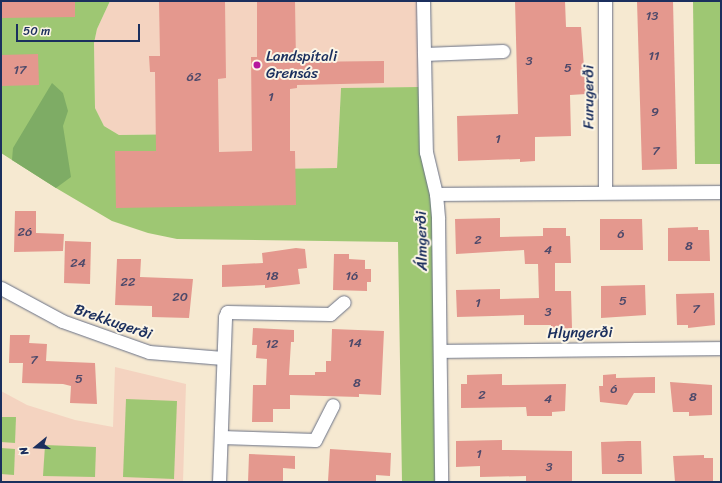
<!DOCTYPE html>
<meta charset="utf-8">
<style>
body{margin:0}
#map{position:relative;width:722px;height:483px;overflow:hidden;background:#f6e9d1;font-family:Sriracha,sans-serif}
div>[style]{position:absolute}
.built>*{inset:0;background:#f4d3c0}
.green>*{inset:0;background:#9ec773}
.forest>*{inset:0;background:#7eac65}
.building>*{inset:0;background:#e4988e}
.roads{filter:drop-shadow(0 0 1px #687086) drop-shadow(0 0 1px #687086)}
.minor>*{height:13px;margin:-6.5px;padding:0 6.5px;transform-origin:6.5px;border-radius:6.5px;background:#fff}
.dots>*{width:11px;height:11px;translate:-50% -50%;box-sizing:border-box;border:2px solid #fcf5e5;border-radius:50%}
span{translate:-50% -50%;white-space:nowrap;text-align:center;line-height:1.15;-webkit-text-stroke:4px #fcf5e5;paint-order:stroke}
.number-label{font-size:13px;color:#4d496a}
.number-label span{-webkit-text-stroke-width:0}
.poi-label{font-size:15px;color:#1b2f5e}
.left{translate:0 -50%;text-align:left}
.street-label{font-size:15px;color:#1b2f5e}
.frame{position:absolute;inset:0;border:2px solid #1b2f5e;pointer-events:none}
.north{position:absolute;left:16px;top:427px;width:40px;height:40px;-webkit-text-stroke:3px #fcf5e5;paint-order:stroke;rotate:252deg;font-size:11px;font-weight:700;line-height:16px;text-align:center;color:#1b2f5e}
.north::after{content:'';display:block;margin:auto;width:14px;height:18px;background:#1b2f5e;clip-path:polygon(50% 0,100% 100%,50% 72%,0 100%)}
.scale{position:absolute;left:16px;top:24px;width:124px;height:18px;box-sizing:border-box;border:2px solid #1b2f5e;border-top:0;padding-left:5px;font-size:12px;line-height:14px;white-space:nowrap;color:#1b2f5e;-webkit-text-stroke:3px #fcf5e5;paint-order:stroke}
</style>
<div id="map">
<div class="built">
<div style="clip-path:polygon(110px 1px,423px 1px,419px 87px,341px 88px,337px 168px,206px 170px,195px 134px,119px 135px,104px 126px,95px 108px,94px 43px,97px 29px)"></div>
<div style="clip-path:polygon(115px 367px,186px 384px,183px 482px,1px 481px,1px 391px,27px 405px,75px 420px,113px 427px)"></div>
</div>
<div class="green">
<div style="clip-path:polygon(1px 1px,110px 1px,97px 29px,94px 43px,95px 108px,104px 126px,119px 135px,195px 134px,206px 170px,337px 168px,341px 88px,419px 87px,433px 204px,435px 482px,402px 482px,398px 242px,177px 239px,148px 233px,112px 221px,56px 188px,1px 153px)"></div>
<div style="clip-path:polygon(693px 1px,721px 1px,721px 164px,695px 164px)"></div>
<div style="clip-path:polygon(126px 399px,177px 401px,174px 479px,123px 477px)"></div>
<div style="clip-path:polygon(1px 417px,16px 417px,15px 443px,1px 442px)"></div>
<div style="clip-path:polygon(45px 445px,96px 447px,95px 477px,43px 476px)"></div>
<div style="clip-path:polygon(1px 448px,15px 449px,14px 475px,1px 474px)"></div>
</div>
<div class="forest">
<div style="clip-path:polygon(52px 83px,63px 93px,68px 111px,63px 126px,71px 177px,56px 188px,12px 160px,13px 148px)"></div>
</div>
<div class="building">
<div style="clip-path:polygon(1px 1px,75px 1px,75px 17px,1px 18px)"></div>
<div style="clip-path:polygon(159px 1px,225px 1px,226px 78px,218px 79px,219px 152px,252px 151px,251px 57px,257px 57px,257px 1px,295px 1px,296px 62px,384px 61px,384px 83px,297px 85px,297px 88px,290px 89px,290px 151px,295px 151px,296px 205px,116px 208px,115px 151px,156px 151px,155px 72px,150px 72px,149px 56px,160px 56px)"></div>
<div style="clip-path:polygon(515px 1px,565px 1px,566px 27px,581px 27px,586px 94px,570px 95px,571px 136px,535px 137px,535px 161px,520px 162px,520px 159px,458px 161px,457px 116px,518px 114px)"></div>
<div style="clip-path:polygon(637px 1px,673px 1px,677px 169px,642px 170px)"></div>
<div style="clip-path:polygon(38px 54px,39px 85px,1px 86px,1px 55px)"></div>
<div style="clip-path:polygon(15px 211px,36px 211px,36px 233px,64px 234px,63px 251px,14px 252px)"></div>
<div style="clip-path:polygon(500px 218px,500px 237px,543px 236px,543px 228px,566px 228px,566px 236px,570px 236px,571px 263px,555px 263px,555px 291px,571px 291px,572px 328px,551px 329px,551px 325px,524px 325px,524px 315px,457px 317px,456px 290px,500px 289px,500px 299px,539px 298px,538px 264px,525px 264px,524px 250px,456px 254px,455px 219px)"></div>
<div style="clip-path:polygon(600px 219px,642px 219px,643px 250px,600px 250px)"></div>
<div style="clip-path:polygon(698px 227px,698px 230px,709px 230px,710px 261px,668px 261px,668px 228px)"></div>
<div style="clip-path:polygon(65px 241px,91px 242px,90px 284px,64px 283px)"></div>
<div style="clip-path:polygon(296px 248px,305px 249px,307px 268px,298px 269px,300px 284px,265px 288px,265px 285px,222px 287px,222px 265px,263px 263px,262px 253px)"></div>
<div style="clip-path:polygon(334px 254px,349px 254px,349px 259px,365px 260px,365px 269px,371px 269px,371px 282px,367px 282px,367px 291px,333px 290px)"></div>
<div style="clip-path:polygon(117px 259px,141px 259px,140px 277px,193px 279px,189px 318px,152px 317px,152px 306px,115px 305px)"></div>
<div style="clip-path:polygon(645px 285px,646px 315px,601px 318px,601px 286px)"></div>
<div style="clip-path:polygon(714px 293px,715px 325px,688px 328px,688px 325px,677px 325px,676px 294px)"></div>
<div style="clip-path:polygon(253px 328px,294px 330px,294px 342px,291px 342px,289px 375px,315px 375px,315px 372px,326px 372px,326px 361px,331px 361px,332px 329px,384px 331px,381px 395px,359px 394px,359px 397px,290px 395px,290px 409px,273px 409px,273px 422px,252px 422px,253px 385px,266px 385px,267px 359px,256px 358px,257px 345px,252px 345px)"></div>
<div style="clip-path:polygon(10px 335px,30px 335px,29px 343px,47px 344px,46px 361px,95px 363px,97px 404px,70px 403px,71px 386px,63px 384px,22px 383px,23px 363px,9px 363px)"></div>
<div style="clip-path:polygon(502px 374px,502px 385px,566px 384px,565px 411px,552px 412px,552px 416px,527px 416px,526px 407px,461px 408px,461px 384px,467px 384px,467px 375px)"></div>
<div style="clip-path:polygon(616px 374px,616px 378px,655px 377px,655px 393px,634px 393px,627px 405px,600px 402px,599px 386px,603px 386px,603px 375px)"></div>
<div style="clip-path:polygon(670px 382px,712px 385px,712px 415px,689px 416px,689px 412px,673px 412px)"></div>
<div style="clip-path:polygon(502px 440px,502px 450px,572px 451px,572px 482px,526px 482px,526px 476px,480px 477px,480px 466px,456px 467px,456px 441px)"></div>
<div style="clip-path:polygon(628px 441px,641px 441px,642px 474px,602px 474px,601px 442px)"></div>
<div style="clip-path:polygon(330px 449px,391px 453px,390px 476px,376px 475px,376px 482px,328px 481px)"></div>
<div style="clip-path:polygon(249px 454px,295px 456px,295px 469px,283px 468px,283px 482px,248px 482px)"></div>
<div style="clip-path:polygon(704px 455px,704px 458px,713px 458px,713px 482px,675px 482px,673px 456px)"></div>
</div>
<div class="roads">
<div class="minor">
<div style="left:423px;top:1px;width:151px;rotate:88.9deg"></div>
<div style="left:426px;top:152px;width:43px;rotate:76.6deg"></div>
<div style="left:436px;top:194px;width:25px;rotate:85deg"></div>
<div style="left:438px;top:219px;width:263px;rotate:89.3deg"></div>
<div style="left:605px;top:1px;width:191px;rotate:90deg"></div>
<div style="left:424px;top:54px;width:79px;rotate:-2.2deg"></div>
<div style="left:436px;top:194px;width:285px;rotate:-0.4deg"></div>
<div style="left:1px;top:288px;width:69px;rotate:28.4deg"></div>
<div style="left:62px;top:321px;width:92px;rotate:19.6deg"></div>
<div style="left:149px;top:352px;width:74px;rotate:4.6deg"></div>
<div style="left:440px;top:351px;width:281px;rotate:-0.6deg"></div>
<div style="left:221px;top:437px;width:94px;rotate:1.8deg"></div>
<div style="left:315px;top:440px;width:39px;rotate:-63deg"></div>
<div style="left:219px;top:482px;width:165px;rotate:-87.9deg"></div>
<div style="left:225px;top:317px;width:5px;rotate:-68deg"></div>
<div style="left:227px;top:312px;width:103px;rotate:1.1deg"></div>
<div style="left:330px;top:314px;width:18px;rotate:-41deg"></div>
</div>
</div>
<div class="dots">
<div style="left:257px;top:65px;background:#b5179e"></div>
</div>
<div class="number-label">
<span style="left:652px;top:16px">13</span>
<span style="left:654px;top:56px">11</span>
<span style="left:529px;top:61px">3</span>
<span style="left:568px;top:68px">5</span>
<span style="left:20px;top:70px">17</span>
<span style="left:194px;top:77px">62</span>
<span style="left:271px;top:97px">1</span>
<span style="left:655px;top:112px">9</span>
<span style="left:498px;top:139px">1</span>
<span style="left:656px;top:151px">7</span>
<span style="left:25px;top:232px">26</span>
<span style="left:621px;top:234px">6</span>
<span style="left:478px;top:240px">2</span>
<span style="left:689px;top:246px">8</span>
<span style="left:548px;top:250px">4</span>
<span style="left:78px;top:263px">24</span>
<span style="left:272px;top:276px">18</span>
<span style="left:352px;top:276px">16</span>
<span style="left:128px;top:282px">22</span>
<span style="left:180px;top:297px">20</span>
<span style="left:623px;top:301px">5</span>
<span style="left:478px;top:303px">1</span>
<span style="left:696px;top:309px">7</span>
<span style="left:548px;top:312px">3</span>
<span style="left:355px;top:343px">14</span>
<span style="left:272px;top:344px">12</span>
<span style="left:34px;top:360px">7</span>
<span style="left:79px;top:379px">5</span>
<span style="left:357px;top:383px">8</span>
<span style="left:614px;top:389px">6</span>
<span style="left:482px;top:395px">2</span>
<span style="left:693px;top:397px">8</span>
<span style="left:548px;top:399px">4</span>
<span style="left:479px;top:454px">1</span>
<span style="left:621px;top:458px">5</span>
<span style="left:549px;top:467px">3</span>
</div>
<div class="poi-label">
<span class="left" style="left:266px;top:65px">Landspítali<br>Grensás</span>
</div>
<div class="street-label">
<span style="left:589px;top:97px;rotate:-90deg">Furugerði</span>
<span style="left:422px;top:241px;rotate:-91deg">Álmgerði</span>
<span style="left:113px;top:322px;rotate:19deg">Brekkugerði</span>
<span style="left:580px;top:333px;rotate:-1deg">Hlyngerði</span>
</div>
<div class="frame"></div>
<div class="north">N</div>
<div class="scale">50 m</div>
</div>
